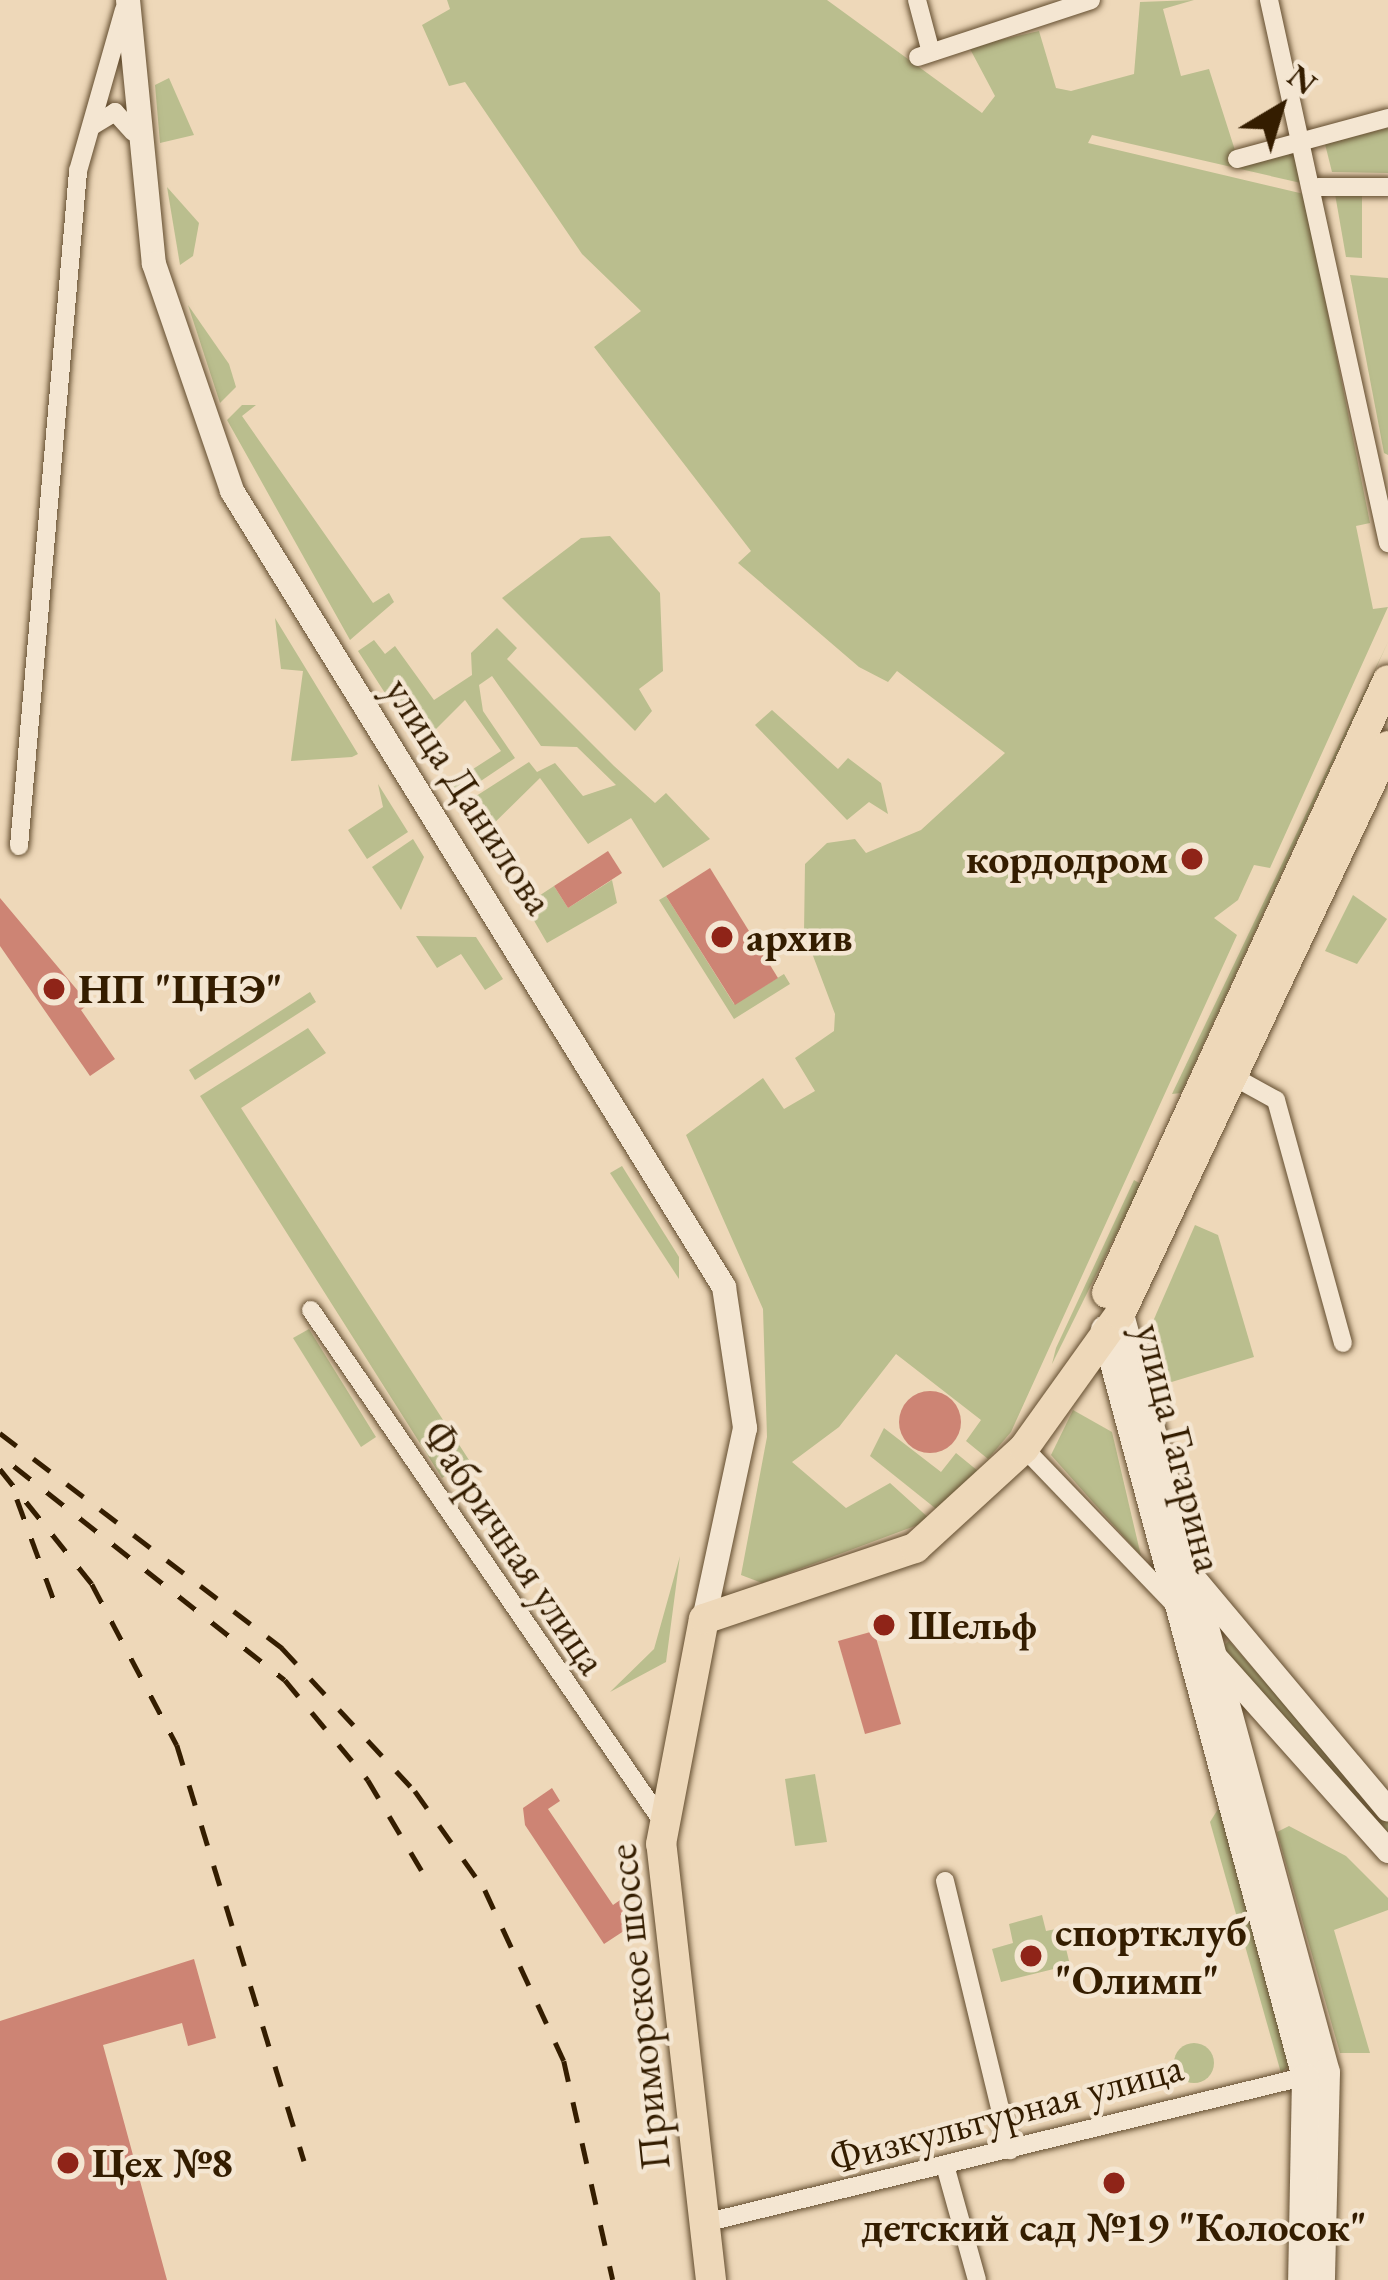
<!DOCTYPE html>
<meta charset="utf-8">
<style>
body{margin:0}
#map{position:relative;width:1388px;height:2280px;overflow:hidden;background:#eed8b9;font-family:"EB Garamond",serif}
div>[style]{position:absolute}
.green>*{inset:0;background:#babe8e}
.round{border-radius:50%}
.building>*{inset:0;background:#cd8474}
.roads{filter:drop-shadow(0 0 3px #624c2e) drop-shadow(0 0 3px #624c2e)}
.minor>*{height:18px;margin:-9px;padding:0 9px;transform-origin:9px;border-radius:9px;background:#f4e6d2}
.tertiary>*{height:24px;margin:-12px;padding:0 12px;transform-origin:12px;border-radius:12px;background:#f4e6d2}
.secondary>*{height:27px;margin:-13.5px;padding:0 13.5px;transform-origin:13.5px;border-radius:13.5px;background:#f4e6d2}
.primary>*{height:30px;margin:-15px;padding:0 15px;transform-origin:15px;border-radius:15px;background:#eed8b9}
.rail>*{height:4.5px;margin-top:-2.25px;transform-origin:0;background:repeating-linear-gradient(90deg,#341d00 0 21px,transparent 0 42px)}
.dots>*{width:33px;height:33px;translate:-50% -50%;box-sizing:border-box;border:6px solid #f4e6d2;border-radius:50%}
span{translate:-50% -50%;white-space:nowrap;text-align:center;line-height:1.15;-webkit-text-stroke:9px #f4e6d2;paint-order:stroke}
.street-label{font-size:42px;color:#341d00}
.poi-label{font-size:42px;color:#341d00;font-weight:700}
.right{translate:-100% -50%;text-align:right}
.left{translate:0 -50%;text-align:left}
.north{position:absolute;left:1220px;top:48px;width:120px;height:120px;-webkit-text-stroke:9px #f4e6d2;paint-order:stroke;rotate:38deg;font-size:33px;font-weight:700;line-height:48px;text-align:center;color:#341d00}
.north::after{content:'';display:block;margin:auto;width:42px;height:54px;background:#341d00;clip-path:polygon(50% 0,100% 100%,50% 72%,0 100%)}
</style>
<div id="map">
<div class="green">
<div style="clip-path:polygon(447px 0,827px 0,982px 113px,995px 96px,969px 47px,1039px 31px,1056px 88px,1071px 91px,1134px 74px,1140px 2px,1194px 0,1163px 9px,1181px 76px,1209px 69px,1240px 166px,1294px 153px,1301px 183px,1092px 135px,1088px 143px,1304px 194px,1370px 523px,1356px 526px,1373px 609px,1388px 607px,1270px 868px,1254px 865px,1238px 900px,1214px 918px,1237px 935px,1011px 1432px,988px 1459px,966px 1441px,981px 1420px,896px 1354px,839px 1427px,792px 1462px,846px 1508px,890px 1483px,931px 1520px,762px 1583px,741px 1575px,767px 1437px,763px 1309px,686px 1135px,763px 1078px,784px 1109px,815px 1091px,795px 1058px,834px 1031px,835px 1014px,804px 932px,805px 864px,827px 843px,855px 839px,866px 853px,921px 830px,1005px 753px,897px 671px,888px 682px,859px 667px,738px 563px,751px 551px,594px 347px,641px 311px,582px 254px,465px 82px,449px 86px,422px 25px,450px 9px)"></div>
<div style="clip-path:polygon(169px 78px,194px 135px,160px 143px,155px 85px)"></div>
<div style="clip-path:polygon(1388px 128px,1388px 173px,1332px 172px,1325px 144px)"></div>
<div style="clip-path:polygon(167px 187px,199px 223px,193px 256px,180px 265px)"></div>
<div style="clip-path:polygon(1335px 194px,1362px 194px,1362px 258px,1346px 257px)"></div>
<div style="clip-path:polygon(1350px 275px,1388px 278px,1388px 455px,1384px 453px)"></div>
<div style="clip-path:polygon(188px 305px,229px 364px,236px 387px,220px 403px)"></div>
<div style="clip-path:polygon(242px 405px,256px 405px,242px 416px,373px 603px,389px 593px,394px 602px,350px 640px,227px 420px)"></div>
<div style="clip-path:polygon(610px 536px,660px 593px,663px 671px,639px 689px,652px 711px,635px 731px,502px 598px,581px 538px)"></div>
<div style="clip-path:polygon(275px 618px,358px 754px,352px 757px,291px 761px,303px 671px,281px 669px)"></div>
<div style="clip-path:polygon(497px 628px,517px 648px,507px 659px,614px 766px,655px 803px,666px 793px,710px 839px,663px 868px,631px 818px,588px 844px,540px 778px,483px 834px,507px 884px,459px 807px,529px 762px,537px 772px,555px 763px,583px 796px,616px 785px,577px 747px,541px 746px,492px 676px,479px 685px,483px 711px,515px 758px,454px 799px,445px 787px,501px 751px,465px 700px,426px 739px,444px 765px,435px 771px,358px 651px,374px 640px,385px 654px,395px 646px,434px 700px,472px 675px,471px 653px)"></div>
<div style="clip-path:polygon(1388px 642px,1181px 1093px,1172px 1094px)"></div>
<div style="clip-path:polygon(772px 710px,838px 769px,848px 758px,881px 783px,888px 814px,869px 802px,847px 820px,755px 725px)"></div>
<div style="clip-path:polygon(378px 784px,408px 832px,367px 859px,348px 830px,383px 807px)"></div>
<div style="clip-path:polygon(413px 839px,424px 857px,401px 910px,372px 867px)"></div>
<div style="clip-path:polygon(612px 880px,617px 903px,547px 943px,525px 905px,554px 886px,568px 908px)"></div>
<div style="clip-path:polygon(1353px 895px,1387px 919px,1357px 964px,1325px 951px)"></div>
<div style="clip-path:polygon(666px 896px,734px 1004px,784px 974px,790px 984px,734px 1019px,659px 900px)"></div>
<div style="clip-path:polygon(416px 936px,476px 937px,503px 979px,485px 990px,461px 954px,437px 968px)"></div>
<div style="clip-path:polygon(310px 992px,316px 1002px,195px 1080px,189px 1070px)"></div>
<div style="clip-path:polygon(308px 1028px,326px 1053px,241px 1108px,469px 1460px,442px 1478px,200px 1096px)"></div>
<div style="clip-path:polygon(622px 1166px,679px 1257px,679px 1279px,610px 1173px)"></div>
<div style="clip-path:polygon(1134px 1180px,1141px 1184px,1052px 1364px,1056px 1348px)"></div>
<div style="clip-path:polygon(1195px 1225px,1218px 1235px,1254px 1357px,1165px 1384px,1151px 1326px)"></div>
<div style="clip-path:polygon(309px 1329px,376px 1437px,361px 1447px,293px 1338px)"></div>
<div style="clip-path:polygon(1073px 1410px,1112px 1432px,1141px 1556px,1051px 1455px)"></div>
<div style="clip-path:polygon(884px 1428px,941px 1472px,956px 1453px,978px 1471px,940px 1512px,870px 1456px)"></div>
<div style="clip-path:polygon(680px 1556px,666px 1662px,610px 1692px,654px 1649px)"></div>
<div style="clip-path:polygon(1229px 1641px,1388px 1821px,1388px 1837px,1221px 1648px)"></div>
<div style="clip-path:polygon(815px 1774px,827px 1842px,795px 1846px,785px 1779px)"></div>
<div style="clip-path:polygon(1220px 1806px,1289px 2066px,1281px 2073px,1210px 1822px)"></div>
<div style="clip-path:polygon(1289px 1826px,1346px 1856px,1388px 1898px,1388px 1910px,1334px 1930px,1370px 2053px,1340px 2053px,1277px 1832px)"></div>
<div style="clip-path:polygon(1042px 1915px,1046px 1931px,1061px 1928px,1070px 1965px,1001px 1982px,992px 1949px,1013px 1943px,1009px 1924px)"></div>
<div class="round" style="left:1174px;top:2043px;width:40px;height:40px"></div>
</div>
<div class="building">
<div style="clip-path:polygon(608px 851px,622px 873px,568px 908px,554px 886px)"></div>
<div style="clip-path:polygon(710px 868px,778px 978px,735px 1005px,666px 896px)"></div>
<div style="clip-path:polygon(0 898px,89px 1004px,81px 1010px,115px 1059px,90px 1076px,0 946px)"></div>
<div class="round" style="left:899px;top:1391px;width:62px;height:62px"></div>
<div style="clip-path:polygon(874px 1631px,901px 1724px,865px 1734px,838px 1641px)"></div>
<div style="clip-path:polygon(552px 1788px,560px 1801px,548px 1809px,613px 1905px,623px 1898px,639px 1921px,604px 1944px,525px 1825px,523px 1808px)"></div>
<div style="clip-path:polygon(194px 1959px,216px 2038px,188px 2046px,182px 2023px,103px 2045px,167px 2280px,0 2280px,0 2021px)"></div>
</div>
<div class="roads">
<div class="minor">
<div style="left:917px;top:0;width:47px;rotate:75.1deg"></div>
<div style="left:1269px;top:0;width:556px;rotate:77.64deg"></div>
<div style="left:918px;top:57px;width:182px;rotate:-18.2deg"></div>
<div style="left:92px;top:126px;width:27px;rotate:-31deg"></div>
<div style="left:115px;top:112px;width:27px;rotate:48deg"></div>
<div style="left:1237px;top:159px;width:156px;rotate:-15.2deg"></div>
<div style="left:1318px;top:187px;width:70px"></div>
<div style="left:19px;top:846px;width:678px;rotate:-85deg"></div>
<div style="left:78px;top:171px;width:167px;rotate:-74.1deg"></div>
<div style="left:1225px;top:1072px;width:58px;rotate:28.8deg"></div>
<div style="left:1276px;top:1100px;width:252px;rotate:74.6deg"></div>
<div style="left:311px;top:1310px;width:620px;rotate:55.52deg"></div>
<div style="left:1024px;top:1448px;width:215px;rotate:46.1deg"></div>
<div style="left:945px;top:1881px;width:277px;rotate:76.4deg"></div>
<div style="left:946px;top:2169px;width:115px;rotate:74.4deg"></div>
<div style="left:704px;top:2223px;width:629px;rotate:-13.7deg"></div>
</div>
<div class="tertiary">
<div style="left:128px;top:0;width:265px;rotate:84.4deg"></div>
<div style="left:154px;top:264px;width:240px;rotate:71deg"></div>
<div style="left:232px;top:491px;width:936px;rotate:58.28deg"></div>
<div style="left:724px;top:1287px;width:143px;rotate:81.5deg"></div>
<div style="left:745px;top:1428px;width:195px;rotate:102.1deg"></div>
<div style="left:1197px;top:1582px;width:297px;rotate:50deg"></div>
<div style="left:1210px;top:1651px;width:268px;rotate:48.3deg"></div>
</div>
<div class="secondary">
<div style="left:1120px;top:1314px;width:785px;rotate:74.8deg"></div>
<div style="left:1326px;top:2072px;width:208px;rotate:91.4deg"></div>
<div style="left:1104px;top:1329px;width:775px;rotate:74.96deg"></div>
<div style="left:1305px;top:2077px;width:203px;rotate:91.1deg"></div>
</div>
<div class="primary">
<div style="left:1107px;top:1293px;width:674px;rotate:-65.37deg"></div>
<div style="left:711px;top:2280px;width:439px;rotate:-96.5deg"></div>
<div style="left:661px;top:1844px;width:229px;rotate:-79.2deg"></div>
<div style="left:704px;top:1619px;width:223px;rotate:-18.6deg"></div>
<div style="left:915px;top:1548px;width:148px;rotate:-42.5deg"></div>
<div style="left:1024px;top:1448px;width:165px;rotate:-54.4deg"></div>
<div style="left:1120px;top:1314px;width:628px;rotate:-64.74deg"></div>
</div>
</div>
<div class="rail">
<div style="left:0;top:1433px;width:355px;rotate:37.3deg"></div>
<div style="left:282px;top:1648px;width:195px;rotate:47.1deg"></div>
<div style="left:415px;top:1791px;width:121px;rotate:54.7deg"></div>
<div style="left:485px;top:1890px;width:188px;rotate:65.2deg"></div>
<div style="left:564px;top:2061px;width:224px;rotate:77.4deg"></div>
<div style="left:14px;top:1466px;width:345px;rotate:38.3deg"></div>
<div style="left:285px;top:1680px;width:130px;rotate:50.3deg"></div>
<div style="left:368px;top:1780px;width:117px;rotate:59.3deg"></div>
<div style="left:0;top:1469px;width:147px;rotate:51.3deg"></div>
<div style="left:92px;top:1584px;width:182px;rotate:62.2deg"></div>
<div style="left:177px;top:1745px;width:435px;rotate:73deg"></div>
<div style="left:17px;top:1499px;width:108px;rotate:69.9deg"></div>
</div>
<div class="dots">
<div style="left:1192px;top:859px;background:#8f2418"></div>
<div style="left:722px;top:937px;background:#8f2418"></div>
<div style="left:54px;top:989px;background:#8f2418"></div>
<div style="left:884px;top:1625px;background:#8f2418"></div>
<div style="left:1031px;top:1956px;background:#8f2418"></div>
<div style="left:68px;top:2163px;background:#8f2418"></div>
<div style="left:1114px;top:2183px;background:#8f2418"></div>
</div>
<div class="street-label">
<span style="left:469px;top:796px;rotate:57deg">улица Данилова</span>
<span style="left:1179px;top:1448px;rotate:76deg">улица Гагарина</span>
<span style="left:514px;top:1548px;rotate:56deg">Фабричная улица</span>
<span style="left:639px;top:2007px;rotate:-96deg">Приморское шоссе</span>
<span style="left:1006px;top:2113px;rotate:-15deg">Физкультурная улица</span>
</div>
<div class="poi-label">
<span class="right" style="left:1168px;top:859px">кордодром</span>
<span class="left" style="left:746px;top:937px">архив</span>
<span class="left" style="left:78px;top:989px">НП "ЦНЭ"</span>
<span class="left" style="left:908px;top:1625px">Шельф</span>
<span class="left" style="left:1055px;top:1956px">спортклуб<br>"Олимп"</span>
<span class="left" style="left:92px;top:2163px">Цех №8</span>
<span style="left:1114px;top:2227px">детский сад №19 "Колосок"</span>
</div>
<div class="north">N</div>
</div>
